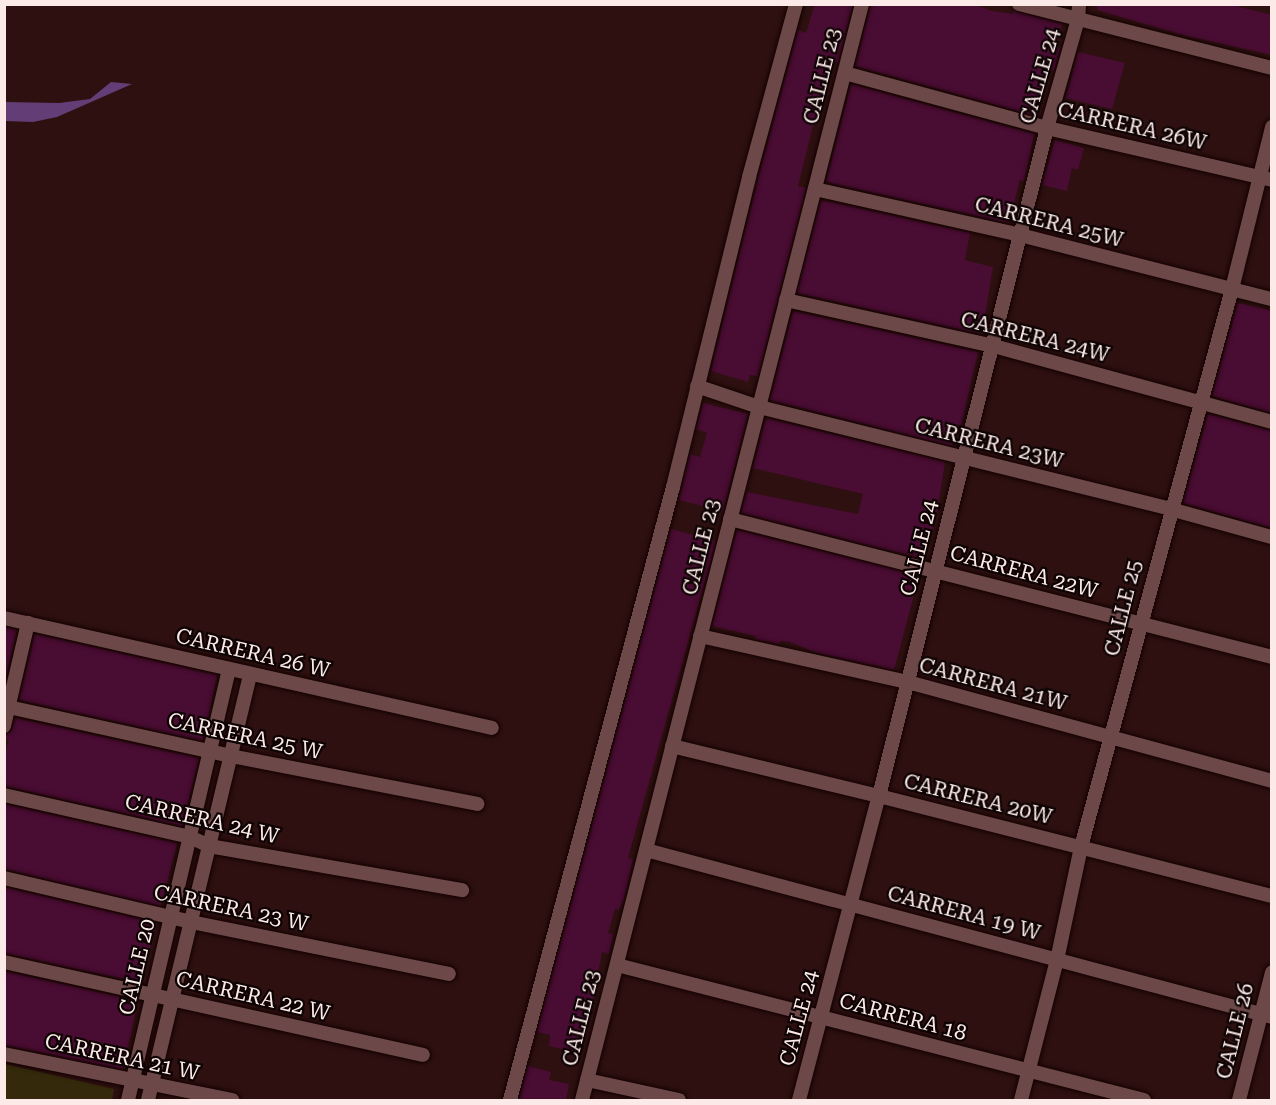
<!DOCTYPE html>
<style>
body{margin:0}
#map{position:relative;width:1276px;height:1105px;overflow:hidden;background:#2e1010;font-family:"Roboto Serif",serif}
div>[style]{position:absolute}
.green>*{inset:0;background:#34290a}
.water>*{inset:0;background:#633d76}
.building>*{inset:0;background:#490c32}
.roads{filter:drop-shadow(0 0 2px #140001) drop-shadow(0 0 2px #140001)}
.street>*{height:14px;margin:-7px;padding:0 7px;transform-origin:7px;border-radius:7px;background:#6c4948}
span{translate:-50% -50%;white-space:nowrap;text-align:center;line-height:1.15;-webkit-text-stroke:4.5px #0d0303;paint-order:stroke}
.street-label{font-size:21px;color:#fceae9}
.frame{position:absolute;inset:0;border:6px solid #fceae9;pointer-events:none}
</style>
<div id="map">
<div class="green">
<div style="clip-path:polygon(5px 1064px,114px 1089px,112px 1100px,5px 1100px)"></div>
</div>
<div class="water">
<div style="clip-path:polygon(111px 82px,132px 84px,57px 117px,33px 122px,5px 121px,5px 102px,59px 103px,90px 99px)"></div>
</div>
<div class="building">
<div style="clip-path:polygon(815px 4px,853px 4px,838px 62px,829px 60px,798px 186px,806px 188px,758px 376px,750px 375px,748px 382px,711px 371px,758px 179px,798px 30px,806px 33px)"></div>
<div style="clip-path:polygon(871px 4px,973px 4px,992px 11px,1013px 14px,1013px 11px,1062px 24px,1056px 46px,1060px 48px,1054px 71px,1047px 69px,1036px 116px,855px 66px)"></div>
<div style="clip-path:polygon(1097px 4px,1240px 4px,1239px 7px,1272px 15px,1272px 55px,1183px 35px,1097px 10px)"></div>
<div style="clip-path:polygon(1078px 52px,1125px 63px,1112px 109px,1066px 98px)"></div>
<div style="clip-path:polygon(851px 84px,1034px 134px,1024px 181px,1020px 180px,1009px 223px,826px 182px)"></div>
<div style="clip-path:polygon(1055px 140px,1084px 148px,1078px 170px,1072px 168px,1067px 191px,1042px 185px)"></div>
<div style="clip-path:polygon(821px 200px,970px 233px,965px 260px,993px 267px,982px 334px,797px 293px)"></div>
<div style="clip-path:polygon(1238px 303px,1272px 311px,1272px 413px,1212px 396px)"></div>
<div style="clip-path:polygon(793px 311px,978px 352px,961px 425px,958px 424px,952px 446px,770px 400px)"></div>
<div style="clip-path:polygon(703px 403px,748px 414px,723px 511px,679px 500px,690px 454px,700px 457px,707px 433px,696px 429px)"></div>
<div style="clip-path:polygon(1208px 414px,1272px 431px,1272px 528px,1183px 503px)"></div>
<div style="clip-path:polygon(766px 418px,945px 462px,937px 514px,924px 559px,741px 513px,747px 492px,858px 514px,863px 494px,753px 468px)"></div>
<div style="clip-path:polygon(671px 529px,716px 541px,628px 858px,633px 859px,624px 899px,619px 910px,615px 909px,608px 933px,613px 934px,609px 954px,602px 952px,586px 1039px,582px 1039px,578px 1053px,549px 1046px,550px 1035px,537px 1032px)"></div>
<div style="clip-path:polygon(737px 530px,919px 576px,894px 670px,814px 652px,790px 642px,780px 641px,779px 644px,769px 642px,755px 639px,756px 636px,712px 626px)"></div>
<div style="clip-path:polygon(4px 627px,17px 630px,4px 684px)"></div>
<div style="clip-path:polygon(35px 634px,217px 675px,203px 741px,19px 700px)"></div>
<div style="clip-path:polygon(15px 718px,199px 758px,182px 826px,4px 786px,4px 755px,9px 740px,4px 739px,4px 735px,11px 732px)"></div>
<div style="clip-path:polygon(4px 804px,177px 843px,161px 906px,4px 869px)"></div>
<div style="clip-path:polygon(4px 887px,157px 923px,142px 983px,4px 953px)"></div>
<div style="clip-path:polygon(4px 971px,138px 1001px,123px 1069px,4px 1045px)"></div>
<div style="clip-path:polygon(528px 1066px,551px 1072px,549px 1080px,569px 1084px,566px 1101px,519px 1101px)"></div>
</div>
<div class="roads">
<div class="street">
<div style="left:1019px;top:4px;width:261px;rotate:14.2deg"></div>
<div style="left:845px;top:73px;width:209px;rotate:15.2deg"></div>
<div style="left:1047px;top:128px;width:231px;rotate:13deg"></div>
<div style="left:815px;top:189px;width:210px;rotate:12.6deg"></div>
<div style="left:1020px;top:235px;width:260px;rotate:14.3deg"></div>
<div style="left:786px;top:300px;width:213px;rotate:12.5deg"></div>
<div style="left:994px;top:346px;width:288px;rotate:15.3deg"></div>
<div style="left:697px;top:386px;width:65px;rotate:18.7deg"></div>
<div style="left:759px;top:407px;width:423px;rotate:13.9deg"></div>
<div style="left:1170px;top:509px;width:106px;rotate:15.4deg"></div>
<div style="left:730px;top:519px;width:559px;rotate:14.28deg"></div>
<div style="left:4px;top:618px;width:500px;rotate:12.7deg"></div>
<div style="left:700px;top:636px;width:213px;rotate:12.5deg"></div>
<div style="left:908px;top:682px;width:377px;rotate:15.2deg"></div>
<div style="left:4px;top:706px;width:232px;rotate:12.4deg"></div>
<div style="left:231px;top:756px;width:251px;rotate:11deg"></div>
<div style="left:4px;top:726px;width:106px;rotate:-76.9deg"></div>
<div style="left:672px;top:746px;width:213px;rotate:13.6deg"></div>
<div style="left:879px;top:796px;width:406px;rotate:14.3deg"></div>
<div style="left:4px;top:795px;width:191px;rotate:12.7deg"></div>
<div style="left:190px;top:837px;width:21px;rotate:25deg"></div>
<div style="left:209px;top:846px;width:257px;rotate:9.9deg"></div>
<div style="left:646px;top:850px;width:648px;rotate:14.94deg"></div>
<div style="left:4px;top:878px;width:192px;rotate:13.2deg"></div>
<div style="left:191px;top:922px;width:263px;rotate:11.4deg"></div>
<div style="left:4px;top:962px;width:429px;rotate:12.5deg"></div>
<div style="left:617px;top:965px;width:544px;rotate:14.37deg"></div>
<div style="left:4px;top:1054px;width:233px;rotate:11.4deg"></div>
<div style="left:587px;top:1080px;width:94px;rotate:12.3deg"></div>
<div style="left:128px;top:1100px;width:443px;rotate:-76.8deg"></div>
<div style="left:148px;top:1100px;width:438px;rotate:-76.5deg"></div>
<div style="left:510px;top:1100px;width:634px;rotate:-75.11deg"></div>
<div style="left:673px;top:487px;width:319px;rotate:-76.2deg"></div>
<div style="left:749px;top:177px;width:179px;rotate:-74.8deg"></div>
<div style="left:582px;top:1100px;width:1131px;rotate:-75.67deg"></div>
<div style="left:799px;top:1100px;width:314px;rotate:-75.3deg"></div>
<div style="left:879px;top:796px;width:689px;rotate:-75.88deg"></div>
<div style="left:1047px;top:128px;width:113px;rotate:-74.1deg"></div>
<div style="left:1078px;top:19px;width:15px;rotate:-86deg"></div>
<div style="left:1021px;top:1100px;width:145px;rotate:-75.6deg"></div>
<div style="left:1057px;top:960px;width:116px;rotate:-78deg"></div>
<div style="left:1081px;top:847px;width:578px;rotate:-74.86deg"></div>
<div style="left:1232px;top:289px;width:167px;rotate:-76.1deg"></div>
<div style="left:1239px;top:1100px;width:132px;rotate:-75.5deg"></div>
</div>
</div>
<div class="street-label">
<span style="left:822px;top:76px;rotate:-76deg">CALLE 23</span>
<span style="left:1040px;top:76px;rotate:-74deg">CALLE 24</span>
<span style="left:1132px;top:126px;rotate:13deg">CARRERA 26W</span>
<span style="left:1049px;top:222px;rotate:14deg">CARRERA 25W</span>
<span style="left:1035px;top:337px;rotate:14deg">CARRERA 24W</span>
<span style="left:989px;top:443px;rotate:14deg">CARRERA 23W</span>
<span style="left:701px;top:547px;rotate:-76deg">CALLE 23</span>
<span style="left:919px;top:548px;rotate:-76deg">CALLE 24</span>
<span style="left:1024px;top:572px;rotate:15deg">CARRERA 22W</span>
<span style="left:1123px;top:608px;rotate:-76deg">CALLE 25</span>
<span style="left:253px;top:653px;rotate:13deg">CARRERA 26 W</span>
<span style="left:993px;top:684px;rotate:15deg">CARRERA 21W</span>
<span style="left:245px;top:736px;rotate:12deg">CARRERA 25 W</span>
<span style="left:978px;top:799px;rotate:14deg">CARRERA 20W</span>
<span style="left:202px;top:819px;rotate:13deg">CARRERA 24 W</span>
<span style="left:231px;top:908px;rotate:12deg">CARRERA 23 W</span>
<span style="left:964px;top:913px;rotate:15deg">CARRERA 19 W</span>
<span style="left:137px;top:967px;rotate:-77deg">CALLE 20</span>
<span style="left:253px;top:996px;rotate:13deg">CARRERA 22 W</span>
<span style="left:903px;top:1017px;rotate:15deg">CARRERA 18</span>
<span style="left:581px;top:1018px;rotate:-76deg">CALLE 23</span>
<span style="left:799px;top:1018px;rotate:-75deg">CALLE 24</span>
<span style="left:1235px;top:1031px;rotate:-76deg">CALLE 26</span>
<span style="left:122px;top:1057px;rotate:12deg">CARRERA 21 W</span>
</div>
<div class="frame"></div>
</div>
